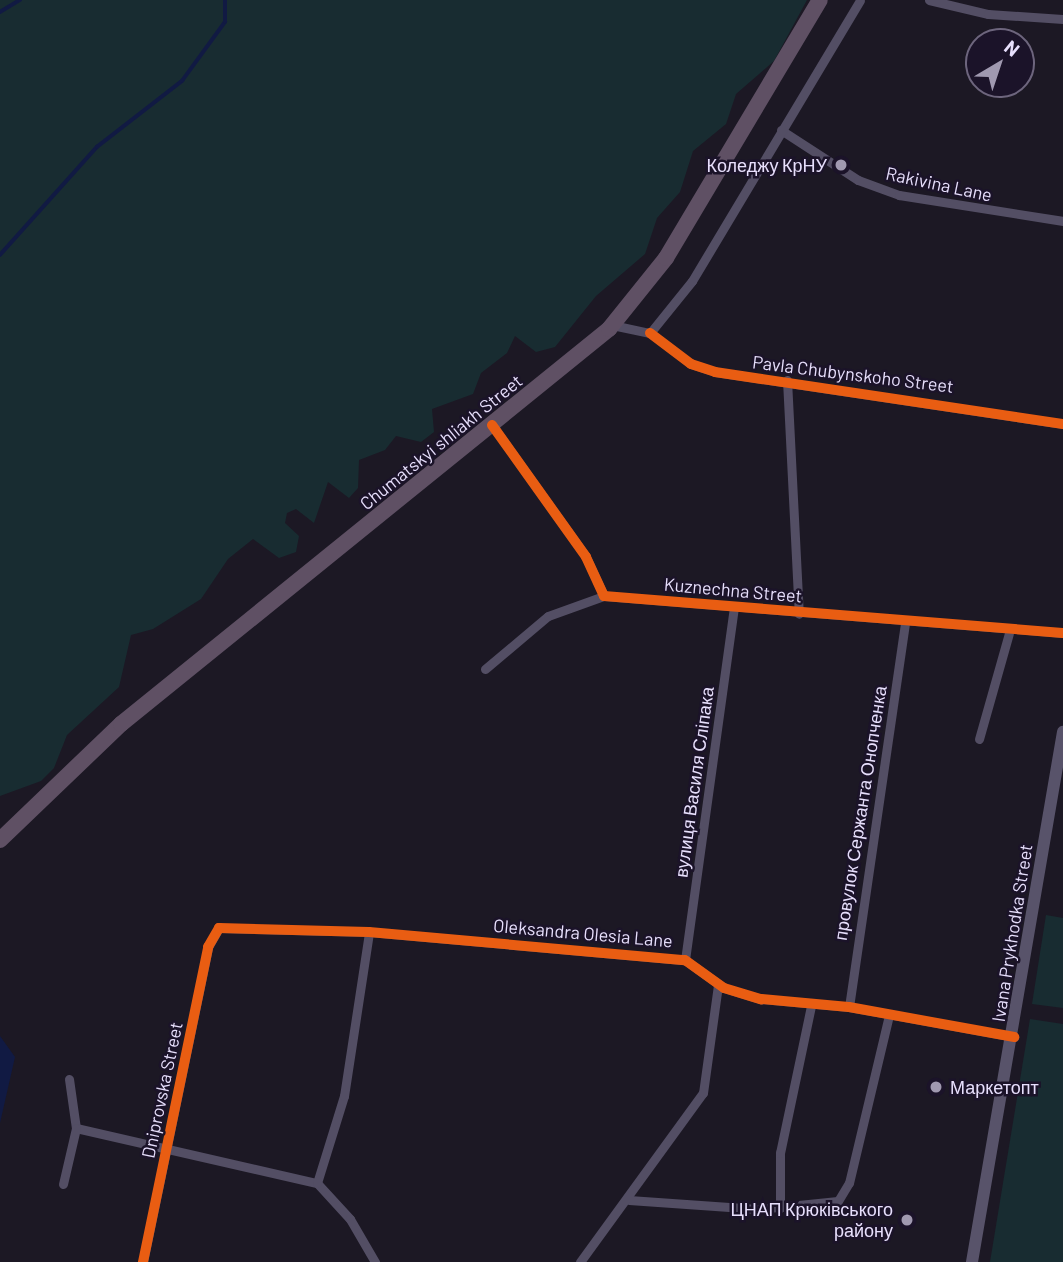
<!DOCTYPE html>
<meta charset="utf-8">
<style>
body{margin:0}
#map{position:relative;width:1063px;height:1262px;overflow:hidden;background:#1c1824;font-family:Barlow,sans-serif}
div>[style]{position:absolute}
.green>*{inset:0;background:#182c31}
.water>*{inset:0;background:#111a43}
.stream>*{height:3.5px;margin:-1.75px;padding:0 1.75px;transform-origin:1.75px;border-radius:1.75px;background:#111a43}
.minor>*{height:9px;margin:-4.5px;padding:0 4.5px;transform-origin:4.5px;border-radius:4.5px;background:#534e64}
.secondary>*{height:12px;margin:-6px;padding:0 6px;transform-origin:6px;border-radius:6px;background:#58536a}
.trunk>*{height:16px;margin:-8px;padding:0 8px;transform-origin:8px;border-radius:8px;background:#5f5064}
.cycleway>*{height:10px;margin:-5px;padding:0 5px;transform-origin:5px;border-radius:5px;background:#e95d12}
.dots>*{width:19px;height:19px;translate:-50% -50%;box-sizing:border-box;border:4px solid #1b1329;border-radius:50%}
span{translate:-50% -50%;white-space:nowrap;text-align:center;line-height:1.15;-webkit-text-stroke:5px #1b1329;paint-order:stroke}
.poi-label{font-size:18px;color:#e7dffc}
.right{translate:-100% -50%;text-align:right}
.left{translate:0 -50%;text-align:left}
.street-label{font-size:18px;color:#e7dffc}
.north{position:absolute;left:965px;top:28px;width:70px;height:70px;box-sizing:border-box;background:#1b1329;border:2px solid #6d657d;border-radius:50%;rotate:39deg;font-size:19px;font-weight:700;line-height:28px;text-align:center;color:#e7dffc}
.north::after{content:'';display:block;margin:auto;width:24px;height:32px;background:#a099b0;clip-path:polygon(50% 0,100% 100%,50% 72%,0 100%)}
</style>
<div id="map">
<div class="green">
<div style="clip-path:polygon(0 0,807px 0,774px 61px,736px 94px,726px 124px,693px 151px,680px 192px,657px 218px,645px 254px,596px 296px,555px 347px,536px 352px,515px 336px,507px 353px,481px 373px,473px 394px,432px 409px,434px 432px,421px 442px,396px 436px,385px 450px,359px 460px,358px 488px,349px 498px,328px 482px,314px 523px,296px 509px,287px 513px,285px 523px,299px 536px,296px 552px,279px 558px,253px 539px,228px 559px,201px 599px,153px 629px,131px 635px,119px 687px,67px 735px,54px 768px,41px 781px,0 796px)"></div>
<div style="clip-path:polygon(1046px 915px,1063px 918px,1063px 1008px,1032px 1004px)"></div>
<div style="clip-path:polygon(1030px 1019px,1063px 1024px,1063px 1262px,990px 1262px)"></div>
</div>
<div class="water">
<div style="clip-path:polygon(0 1036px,15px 1057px,0 1123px)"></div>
</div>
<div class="stream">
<div style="left:0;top:12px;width:23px;rotate:-31deg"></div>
<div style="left:0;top:255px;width:145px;rotate:-48.1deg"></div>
<div style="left:97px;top:147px;width:108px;rotate:-37.8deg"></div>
<div style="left:182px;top:81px;width:73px;rotate:-53.9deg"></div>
<div style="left:225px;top:22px;width:22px;rotate:-90deg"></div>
</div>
<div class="minor">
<div style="left:929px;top:0;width:61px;rotate:13.3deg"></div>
<div style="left:988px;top:14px;width:75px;rotate:3.8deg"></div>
<div style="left:781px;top:130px;width:92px;rotate:33deg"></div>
<div style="left:858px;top:180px;width:44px;rotate:20.1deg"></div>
<div style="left:899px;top:195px;width:166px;rotate:9deg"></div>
<div style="left:612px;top:325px;width:39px;rotate:12deg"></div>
<div style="left:650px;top:333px;width:51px;rotate:37.1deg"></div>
<div style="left:691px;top:364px;width:25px;rotate:18deg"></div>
<div style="left:715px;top:372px;width:352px;rotate:8.5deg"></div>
<div style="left:650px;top:333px;width:67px;rotate:-51.1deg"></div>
<div style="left:692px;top:281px;width:327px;rotate:-59.1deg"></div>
<div style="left:787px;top:380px;width:234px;rotate:87.1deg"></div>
<div style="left:492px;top:425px;width:162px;rotate:54.5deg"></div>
<div style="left:586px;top:557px;width:43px;rotate:65.2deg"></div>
<div style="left:604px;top:596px;width:460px;rotate:4.6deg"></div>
<div style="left:485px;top:669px;width:82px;rotate:-40.1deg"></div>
<div style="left:548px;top:616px;width:59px;rotate:-19.7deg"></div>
<div style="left:979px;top:739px;width:110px;rotate:-74.2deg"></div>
<div style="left:685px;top:960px;width:355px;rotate:-82.1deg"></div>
<div style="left:849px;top:1007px;width:388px;rotate:-81.7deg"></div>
<div style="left:69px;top:1079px;width:49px;rotate:81.9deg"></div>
<div style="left:76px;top:1128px;width:247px;rotate:12.9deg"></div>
<div style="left:317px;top:1183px;width:49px;rotate:47.5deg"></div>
<div style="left:350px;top:1219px;width:50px;rotate:59.8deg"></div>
<div style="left:317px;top:1183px;width:91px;rotate:-72.8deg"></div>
<div style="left:344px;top:1096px;width:166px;rotate:-81.3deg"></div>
<div style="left:63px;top:1184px;width:57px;rotate:-76.9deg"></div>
<div style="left:629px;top:1200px;width:129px;rotate:4deg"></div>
<div style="left:758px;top:1209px;width:80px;rotate:-5.7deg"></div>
<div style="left:838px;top:1201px;width:21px;rotate:-59deg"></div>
<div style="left:849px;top:1183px;width:173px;rotate:-76.6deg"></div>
<div style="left:780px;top:1208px;width:55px;rotate:-90deg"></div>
<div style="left:780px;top:1153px;width:150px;rotate:-78.1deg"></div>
<div style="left:143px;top:1262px;width:322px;rotate:-78.3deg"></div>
<div style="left:208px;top:947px;width:22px;rotate:-60deg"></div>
<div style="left:219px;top:928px;width:150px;rotate:1.5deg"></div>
<div style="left:369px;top:932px;width:317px;rotate:5.1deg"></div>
<div style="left:685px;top:960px;width:48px;rotate:35.7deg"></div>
<div style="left:724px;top:988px;width:39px;rotate:17deg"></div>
<div style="left:761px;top:999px;width:88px;rotate:5.2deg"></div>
<div style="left:849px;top:1007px;width:168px;rotate:10.3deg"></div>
<div style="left:580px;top:1262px;width:209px;rotate:-54deg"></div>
<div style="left:703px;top:1093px;width:109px;rotate:-82.1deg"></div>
</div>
<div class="secondary">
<div style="left:972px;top:1262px;width:538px;rotate:-80.26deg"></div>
</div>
<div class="trunk">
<div style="left:0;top:840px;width:168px;rotate:-43.8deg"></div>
<div style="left:121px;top:724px;width:628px;rotate:-38.99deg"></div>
<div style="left:609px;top:329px;width:91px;rotate:-51.2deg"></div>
<div style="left:666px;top:258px;width:300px;rotate:-59.2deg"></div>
</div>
<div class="cycleway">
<div style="left:650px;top:333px;width:51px;rotate:37.1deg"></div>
<div style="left:691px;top:364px;width:25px;rotate:18deg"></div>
<div style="left:715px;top:372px;width:352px;rotate:8.5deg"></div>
<div style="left:492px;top:425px;width:162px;rotate:54.5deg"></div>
<div style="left:586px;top:557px;width:43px;rotate:65.2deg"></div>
<div style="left:604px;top:596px;width:460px;rotate:4.6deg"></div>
<div style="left:143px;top:1262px;width:322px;rotate:-78.3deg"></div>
<div style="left:208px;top:947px;width:22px;rotate:-60deg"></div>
<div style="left:219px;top:928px;width:150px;rotate:1.5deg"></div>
<div style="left:369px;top:932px;width:317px;rotate:5.1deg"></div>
<div style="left:685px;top:960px;width:48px;rotate:35.7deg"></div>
<div style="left:724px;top:988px;width:39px;rotate:17deg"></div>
<div style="left:761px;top:999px;width:88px;rotate:5.2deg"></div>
<div style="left:849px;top:1007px;width:168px;rotate:10.3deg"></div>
</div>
<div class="dots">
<div style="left:841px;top:165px;background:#a099b0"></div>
<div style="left:936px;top:1087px;background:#a099b0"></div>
<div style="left:907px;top:1220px;background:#a099b0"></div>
</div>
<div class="poi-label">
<span class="right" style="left:827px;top:165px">Коледжу КрНУ</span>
<span class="left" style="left:950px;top:1087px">Маркетопт</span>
<span class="right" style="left:893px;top:1220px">ЦНАП Крюківського<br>району</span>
</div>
<div class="street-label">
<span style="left:939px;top:184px;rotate:12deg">Rakivina Lane</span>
<span style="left:853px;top:374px;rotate:7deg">Pavla Chubynskoho Street</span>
<span style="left:441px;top:442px;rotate:-39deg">Chumatskyi shliakh Street</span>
<span style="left:733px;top:590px;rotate:5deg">Kuznechna Street</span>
<span style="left:694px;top:782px;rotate:-82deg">вулиця Василя Сліпака</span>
<span style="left:860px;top:813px;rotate:-81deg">провулок Сержанта Онопченка</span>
<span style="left:583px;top:933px;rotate:5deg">Oleksandra Olesia Lane</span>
<span style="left:1012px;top:933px;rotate:-81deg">Ivana Prykhodka Street</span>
<span style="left:162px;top:1090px;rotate:-78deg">Dniprovska Street</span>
</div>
<div class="north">N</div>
</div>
